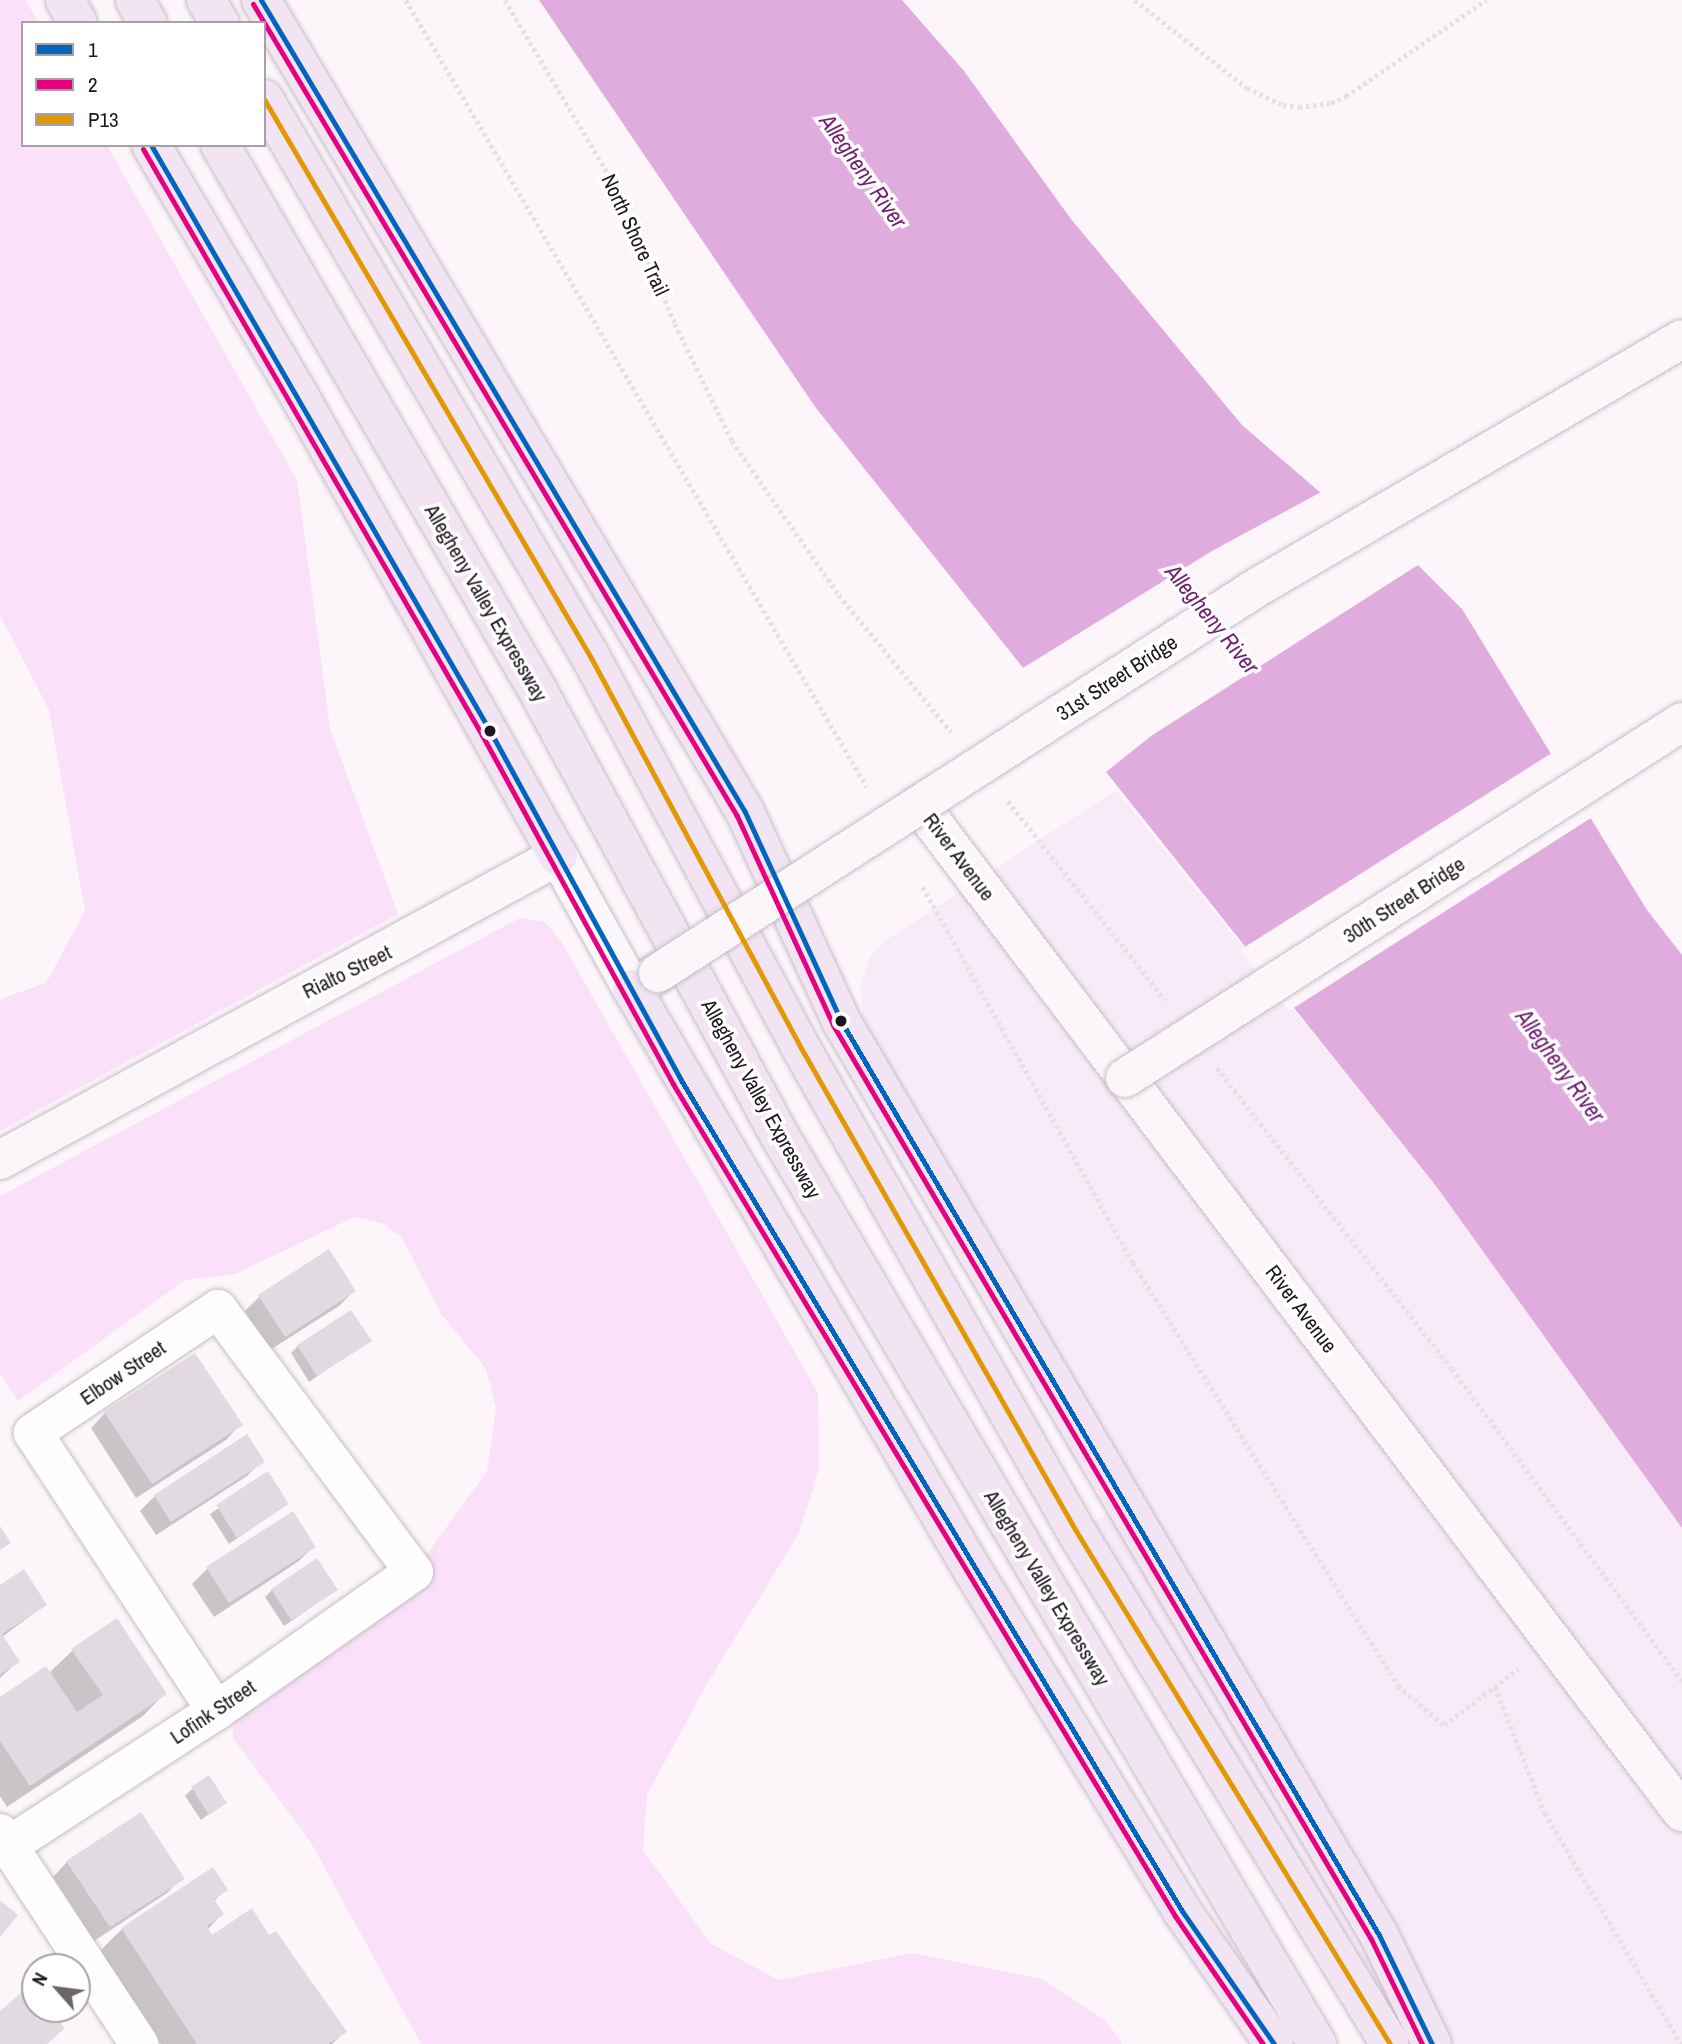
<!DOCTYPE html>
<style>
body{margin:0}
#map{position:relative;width:1682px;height:2044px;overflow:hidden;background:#fcf6fb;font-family:"Archivo Narrow",sans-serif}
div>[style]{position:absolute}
.built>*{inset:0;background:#f8ebf7}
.green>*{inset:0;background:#fae0f8}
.water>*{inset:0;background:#dfacdd}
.pier>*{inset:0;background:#fcf6fb}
.shadow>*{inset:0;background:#0003}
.building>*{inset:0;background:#e2dae1}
.path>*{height:4.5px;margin-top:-2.25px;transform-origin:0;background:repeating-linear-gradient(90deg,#e3e2e3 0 3.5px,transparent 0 7px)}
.roads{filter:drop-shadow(0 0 2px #c5bec5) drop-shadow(0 0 2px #c5bec5)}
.street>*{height:38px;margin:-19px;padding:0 19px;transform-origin:19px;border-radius:19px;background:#fffefe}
.secondary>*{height:38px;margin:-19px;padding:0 19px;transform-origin:19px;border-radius:19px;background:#fbf6fa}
.highway>*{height:38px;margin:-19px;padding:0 19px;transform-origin:19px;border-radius:19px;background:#f2e4f2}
.bridges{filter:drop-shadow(0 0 2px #c5bec5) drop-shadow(0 0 2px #c5bec5)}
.secondary-bridge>*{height:38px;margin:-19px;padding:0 19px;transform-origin:19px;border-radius:19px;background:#fbf6fa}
.bus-1>*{height:5px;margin:-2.5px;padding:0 2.5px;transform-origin:2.5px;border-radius:2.5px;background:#0065bd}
.bus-2>*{height:5px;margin:-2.5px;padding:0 2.5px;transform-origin:2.5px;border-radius:2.5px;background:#e5007d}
.bus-3>*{height:5px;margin:-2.5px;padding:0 2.5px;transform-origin:2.5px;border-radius:2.5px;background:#e19803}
.dots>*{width:19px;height:19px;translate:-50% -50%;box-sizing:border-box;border:4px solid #fff;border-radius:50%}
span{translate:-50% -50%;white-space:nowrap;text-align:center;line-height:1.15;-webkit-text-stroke:7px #fff;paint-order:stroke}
.street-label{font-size:21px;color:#1e161e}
.water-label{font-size:23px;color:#711f71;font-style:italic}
.legend{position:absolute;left:21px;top:21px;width:245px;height:126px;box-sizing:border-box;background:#fff;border:2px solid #a5a2a5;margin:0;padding:9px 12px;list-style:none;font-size:21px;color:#1e161e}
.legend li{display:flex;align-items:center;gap:14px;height:35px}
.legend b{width:35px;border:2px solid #a5a2a5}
.north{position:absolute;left:21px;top:1953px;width:70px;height:70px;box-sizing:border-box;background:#fff;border:2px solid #a5a2a5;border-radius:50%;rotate:298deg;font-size:19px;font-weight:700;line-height:28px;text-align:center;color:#1e161e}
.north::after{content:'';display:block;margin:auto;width:24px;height:32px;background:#6c646b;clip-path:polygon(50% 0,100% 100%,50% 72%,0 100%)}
</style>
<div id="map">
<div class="built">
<div style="clip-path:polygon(1116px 790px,1436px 1186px,1682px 1528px,1682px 2044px,1390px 2044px,1076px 1531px,1138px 1495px,864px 1020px,860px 984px,871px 955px,889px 938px)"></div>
</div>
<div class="green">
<div style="clip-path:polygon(0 0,26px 0,38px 23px,23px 23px,23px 145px,107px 145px,297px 480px,330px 728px,398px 914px,0 1131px,0 999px,46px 983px,85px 911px,49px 710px,0 615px)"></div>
<div style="clip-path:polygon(520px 918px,545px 922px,561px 941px,818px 1393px,819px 1468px,799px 1533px,704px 1689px,647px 1795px,643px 1850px,711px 1944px,779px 1980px,912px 1953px,1042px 1979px,1106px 2021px,1123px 2044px,421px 2044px,310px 1841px,233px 1738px,232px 1698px,414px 1572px,487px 1471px,496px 1408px,486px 1369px,441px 1314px,402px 1238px,384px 1224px,354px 1217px,236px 1274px,185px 1280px,18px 1401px,0 1374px,0 1196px)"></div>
</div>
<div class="water">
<div style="clip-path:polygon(539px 0,902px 0,964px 71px,1071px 219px,1242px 425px,1322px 494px,1420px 567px,1462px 609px,1647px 910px,1682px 955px,1682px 1528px,1436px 1186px,816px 408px)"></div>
</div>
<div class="pier">
<div style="clip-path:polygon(1323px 491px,1421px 563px,1151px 736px,1101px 776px,1018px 671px,1212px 551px)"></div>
<div style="clip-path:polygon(1555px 751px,1594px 816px,1289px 1011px,1240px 950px)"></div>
</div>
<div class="shadow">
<div style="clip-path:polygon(354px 1291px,339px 1306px,270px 1350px,245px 1311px,260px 1296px)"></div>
<div style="clip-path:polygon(369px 1340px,309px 1382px,291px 1353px,298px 1346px)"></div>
<div style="clip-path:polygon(105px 1413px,240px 1425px,226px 1440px,136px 1498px,91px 1428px)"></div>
<div style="clip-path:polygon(262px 1461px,247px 1476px,156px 1535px,140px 1511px,155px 1496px)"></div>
<div style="clip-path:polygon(267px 1474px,287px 1504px,229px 1544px,210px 1514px)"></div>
<div style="clip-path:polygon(292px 1513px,314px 1546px,299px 1561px,214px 1617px,192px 1584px,207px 1569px)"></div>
<div style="clip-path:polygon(0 1587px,45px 1605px,2px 1637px,17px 1662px,0 1678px)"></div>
<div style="clip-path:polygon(272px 1590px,336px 1590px,284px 1626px,265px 1597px)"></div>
<div style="clip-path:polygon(73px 1650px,165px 1693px,143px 1716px,7px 1807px,0 1796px,0 1699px,49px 1673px)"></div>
<div style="clip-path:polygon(192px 1789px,225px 1802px,201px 1820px,185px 1796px)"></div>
<div style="clip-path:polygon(67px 1862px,182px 1878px,167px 1893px,94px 1941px,53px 1877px)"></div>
<div style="clip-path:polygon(226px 1889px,214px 1901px,222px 1914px,207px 1930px,211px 1937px,269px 1938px,344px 2032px,332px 2044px,161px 2044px,100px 1951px,122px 1929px)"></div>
</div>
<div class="building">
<div style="clip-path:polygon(329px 1249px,356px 1291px,285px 1337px,258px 1295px)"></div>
<div style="clip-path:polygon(351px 1310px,372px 1341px,317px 1376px,297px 1345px)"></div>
<div style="clip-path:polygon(195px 1353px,243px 1425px,152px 1484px,104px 1412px)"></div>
<div style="clip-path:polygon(247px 1434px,265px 1462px,171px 1522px,154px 1495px)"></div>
<div style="clip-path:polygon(268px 1471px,289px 1504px,237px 1538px,216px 1505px)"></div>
<div style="clip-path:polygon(293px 1511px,316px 1547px,229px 1603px,206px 1567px)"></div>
<div style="clip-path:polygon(0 1526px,11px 1543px,0 1550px)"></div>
<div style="clip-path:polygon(317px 1558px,338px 1590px,291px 1620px,271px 1589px)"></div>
<div style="clip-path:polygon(24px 1569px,47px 1605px,2px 1634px,20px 1662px,0 1674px,0 1585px)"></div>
<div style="clip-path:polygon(117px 1618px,167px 1694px,30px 1786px,0 1741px,0 1697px,46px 1666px,77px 1712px,103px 1695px,71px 1649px)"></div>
<div style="clip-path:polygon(209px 1775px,227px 1803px,209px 1815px,191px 1787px)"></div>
<div style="clip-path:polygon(141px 1812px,185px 1879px,110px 1927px,66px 1861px)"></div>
<div style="clip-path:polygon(213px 1867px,228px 1890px,214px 1899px,224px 1914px,207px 1926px,212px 1935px,252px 1908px,269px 1935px,276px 1931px,347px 2032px,328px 2044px,197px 2044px,121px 1928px)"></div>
<div style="clip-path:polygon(0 1900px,18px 1915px,0 1937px)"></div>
<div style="clip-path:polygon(29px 1986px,35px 1993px,35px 2009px,48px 2009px,65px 2028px,47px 2044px,0 2044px,0 2011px)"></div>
</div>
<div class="path">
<div style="left:406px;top:0;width:912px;rotate:59.64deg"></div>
<div style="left:505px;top:0;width:229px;rotate:59.3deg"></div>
<div style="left:622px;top:197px;width:138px;rotate:67.3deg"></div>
<div style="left:675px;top:324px;width:130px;rotate:64deg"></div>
<div style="left:732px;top:441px;width:188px;rotate:55.2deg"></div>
<div style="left:839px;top:595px;width:177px;rotate:50.7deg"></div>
<div style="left:1135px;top:0;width:142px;rotate:38.2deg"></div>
<div style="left:1247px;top:88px;width:40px;rotate:25deg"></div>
<div style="left:1283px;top:105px;width:16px;rotate:7deg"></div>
<div style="left:1299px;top:107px;width:32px;rotate:-7deg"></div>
<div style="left:1331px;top:103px;width:17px;rotate:-25deg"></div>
<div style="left:1346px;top:96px;width:170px;rotate:-34.4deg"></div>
<div style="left:1008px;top:801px;width:253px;rotate:51.7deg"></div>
<div style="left:923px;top:887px;width:431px;rotate:60.8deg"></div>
<div style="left:1133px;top:1263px;width:499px;rotate:57.9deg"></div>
<div style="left:1398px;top:1686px;width:60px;rotate:40.3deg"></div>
<div style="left:1444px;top:1725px;width:93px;rotate:-37.1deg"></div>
<div style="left:1217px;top:1068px;width:382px;rotate:52deg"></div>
<div style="left:1452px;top:1369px;width:388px;rotate:53.6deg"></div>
<div style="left:1495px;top:1687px;width:136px;rotate:68.4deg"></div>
<div style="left:1545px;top:1813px;width:268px;rotate:59.5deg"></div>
</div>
<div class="roads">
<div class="street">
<div style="left:0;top:1833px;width:253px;rotate:56.6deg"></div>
<div style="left:8px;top:1846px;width:248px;rotate:-33deg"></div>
<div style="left:216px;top:1711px;width:242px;rotate:-35.1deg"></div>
<div style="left:414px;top:1572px;width:328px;rotate:-126.7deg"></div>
<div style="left:218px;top:1309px;width:223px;rotate:146.2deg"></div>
<div style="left:33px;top:1433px;width:333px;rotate:56.6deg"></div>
</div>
<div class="secondary">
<div style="left:920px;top:806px;width:1262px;rotate:52.86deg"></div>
<div style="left:0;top:1160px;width:635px;rotate:-28.58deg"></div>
<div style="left:558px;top:856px;width:152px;rotate:60.9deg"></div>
<div style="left:632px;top:989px;width:31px;rotate:-32deg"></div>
</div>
<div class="highway">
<div style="left:65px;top:0;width:26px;rotate:61deg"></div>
<div style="left:135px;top:0;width:26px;rotate:61deg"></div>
<div style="left:206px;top:0;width:27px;rotate:59deg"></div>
<div style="left:261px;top:0;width:945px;rotate:59.2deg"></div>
<div style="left:745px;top:812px;width:230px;rotate:65.3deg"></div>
<div style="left:841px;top:1021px;width:1061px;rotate:59.52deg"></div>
<div style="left:1379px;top:1935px;width:121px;rotate:64.1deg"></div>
<div style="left:264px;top:99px;width:645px;rotate:59.66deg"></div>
<div style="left:590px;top:656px;width:445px;rotate:61.7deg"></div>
<div style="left:801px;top:1048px;width:556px;rotate:60.34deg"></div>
<div style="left:1076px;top:1531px;width:601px;rotate:58.53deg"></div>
<div style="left:151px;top:145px;width:295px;rotate:59.4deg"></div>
<div style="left:301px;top:399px;width:524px;rotate:60.65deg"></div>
<div style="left:220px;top:145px;width:632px;rotate:59.78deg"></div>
<div style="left:538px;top:691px;width:509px;rotate:61.47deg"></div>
<div style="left:781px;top:1138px;width:1053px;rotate:59.39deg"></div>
<div style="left:632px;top:989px;width:675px;rotate:59.63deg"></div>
<div style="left:973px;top:1571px;width:399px;rotate:58.4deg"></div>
<div style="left:1182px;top:1911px;width:162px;rotate:55.3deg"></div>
</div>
</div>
<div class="bridges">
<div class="secondary-bridge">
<div style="left:658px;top:973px;width:711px;rotate:-32.77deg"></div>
<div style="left:1256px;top:588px;width:493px;rotate:-30.3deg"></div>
<div style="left:1125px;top:1078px;width:661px;rotate:-32.58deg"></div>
</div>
</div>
<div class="bus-1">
<div style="left:261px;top:0;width:945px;rotate:59.2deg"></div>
<div style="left:745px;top:812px;width:230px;rotate:65.3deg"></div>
<div style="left:841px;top:1021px;width:1061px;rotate:59.52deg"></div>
<div style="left:1379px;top:1935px;width:121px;rotate:64.1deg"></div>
<div style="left:151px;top:145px;width:677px;rotate:59.95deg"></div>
<div style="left:490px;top:731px;width:398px;rotate:61.3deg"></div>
<div style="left:681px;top:1080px;width:970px;rotate:58.91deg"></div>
<div style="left:1182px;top:1911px;width:162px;rotate:55.3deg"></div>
</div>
<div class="bus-2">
<div style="left:253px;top:4px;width:945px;rotate:59.2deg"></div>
<div style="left:737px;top:816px;width:230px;rotate:65.3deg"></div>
<div style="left:833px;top:1025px;width:1061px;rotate:59.52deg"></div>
<div style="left:1371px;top:1939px;width:117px;rotate:64.1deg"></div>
<div style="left:143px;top:149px;width:677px;rotate:59.95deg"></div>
<div style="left:482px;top:735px;width:398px;rotate:61.3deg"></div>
<div style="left:673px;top:1084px;width:972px;rotate:58.89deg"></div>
<div style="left:1175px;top:1916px;width:155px;rotate:55.5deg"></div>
</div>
<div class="bus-3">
<div style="left:264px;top:99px;width:645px;rotate:59.66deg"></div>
<div style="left:590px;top:656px;width:445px;rotate:61.7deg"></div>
<div style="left:801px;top:1048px;width:556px;rotate:60.34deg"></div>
<div style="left:1076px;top:1531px;width:601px;rotate:58.53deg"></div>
</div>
<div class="dots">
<div style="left:490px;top:731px;background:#1e161e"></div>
<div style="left:841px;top:1021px;background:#1e161e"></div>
</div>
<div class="street-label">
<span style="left:635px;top:235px;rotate:65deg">North Shore Trail</span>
<span style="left:486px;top:603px;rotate:60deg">Allegheny Valley Expressway</span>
<span style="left:1117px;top:678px;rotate:-33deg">31st Street Bridge</span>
<span style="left:959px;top:857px;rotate:53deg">River Avenue</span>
<span style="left:1404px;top:900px;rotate:-33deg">30th Street Bridge</span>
<span style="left:347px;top:972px;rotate:-26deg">Rialto Street</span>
<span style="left:761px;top:1099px;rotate:61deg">Allegheny Valley Expressway</span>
<span style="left:1301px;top:1309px;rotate:53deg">River Avenue</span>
<span style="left:123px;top:1373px;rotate:-34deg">Elbow Street</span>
<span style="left:1047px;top:1588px;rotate:59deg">Allegheny Valley Expressway</span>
<span style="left:213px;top:1712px;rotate:-34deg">Lofink Street</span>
</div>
<div class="water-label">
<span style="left:863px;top:171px;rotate:55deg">Allegheny River</span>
<span style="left:1212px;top:619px;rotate:51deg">Allegheny River</span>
<span style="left:1560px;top:1066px;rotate:54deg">Allegheny River</span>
</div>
<ul class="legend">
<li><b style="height:9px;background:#0065bd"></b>1</li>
<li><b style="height:9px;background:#e5007d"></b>2</li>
<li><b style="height:9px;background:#e19803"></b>P13</li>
</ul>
<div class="north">N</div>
</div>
